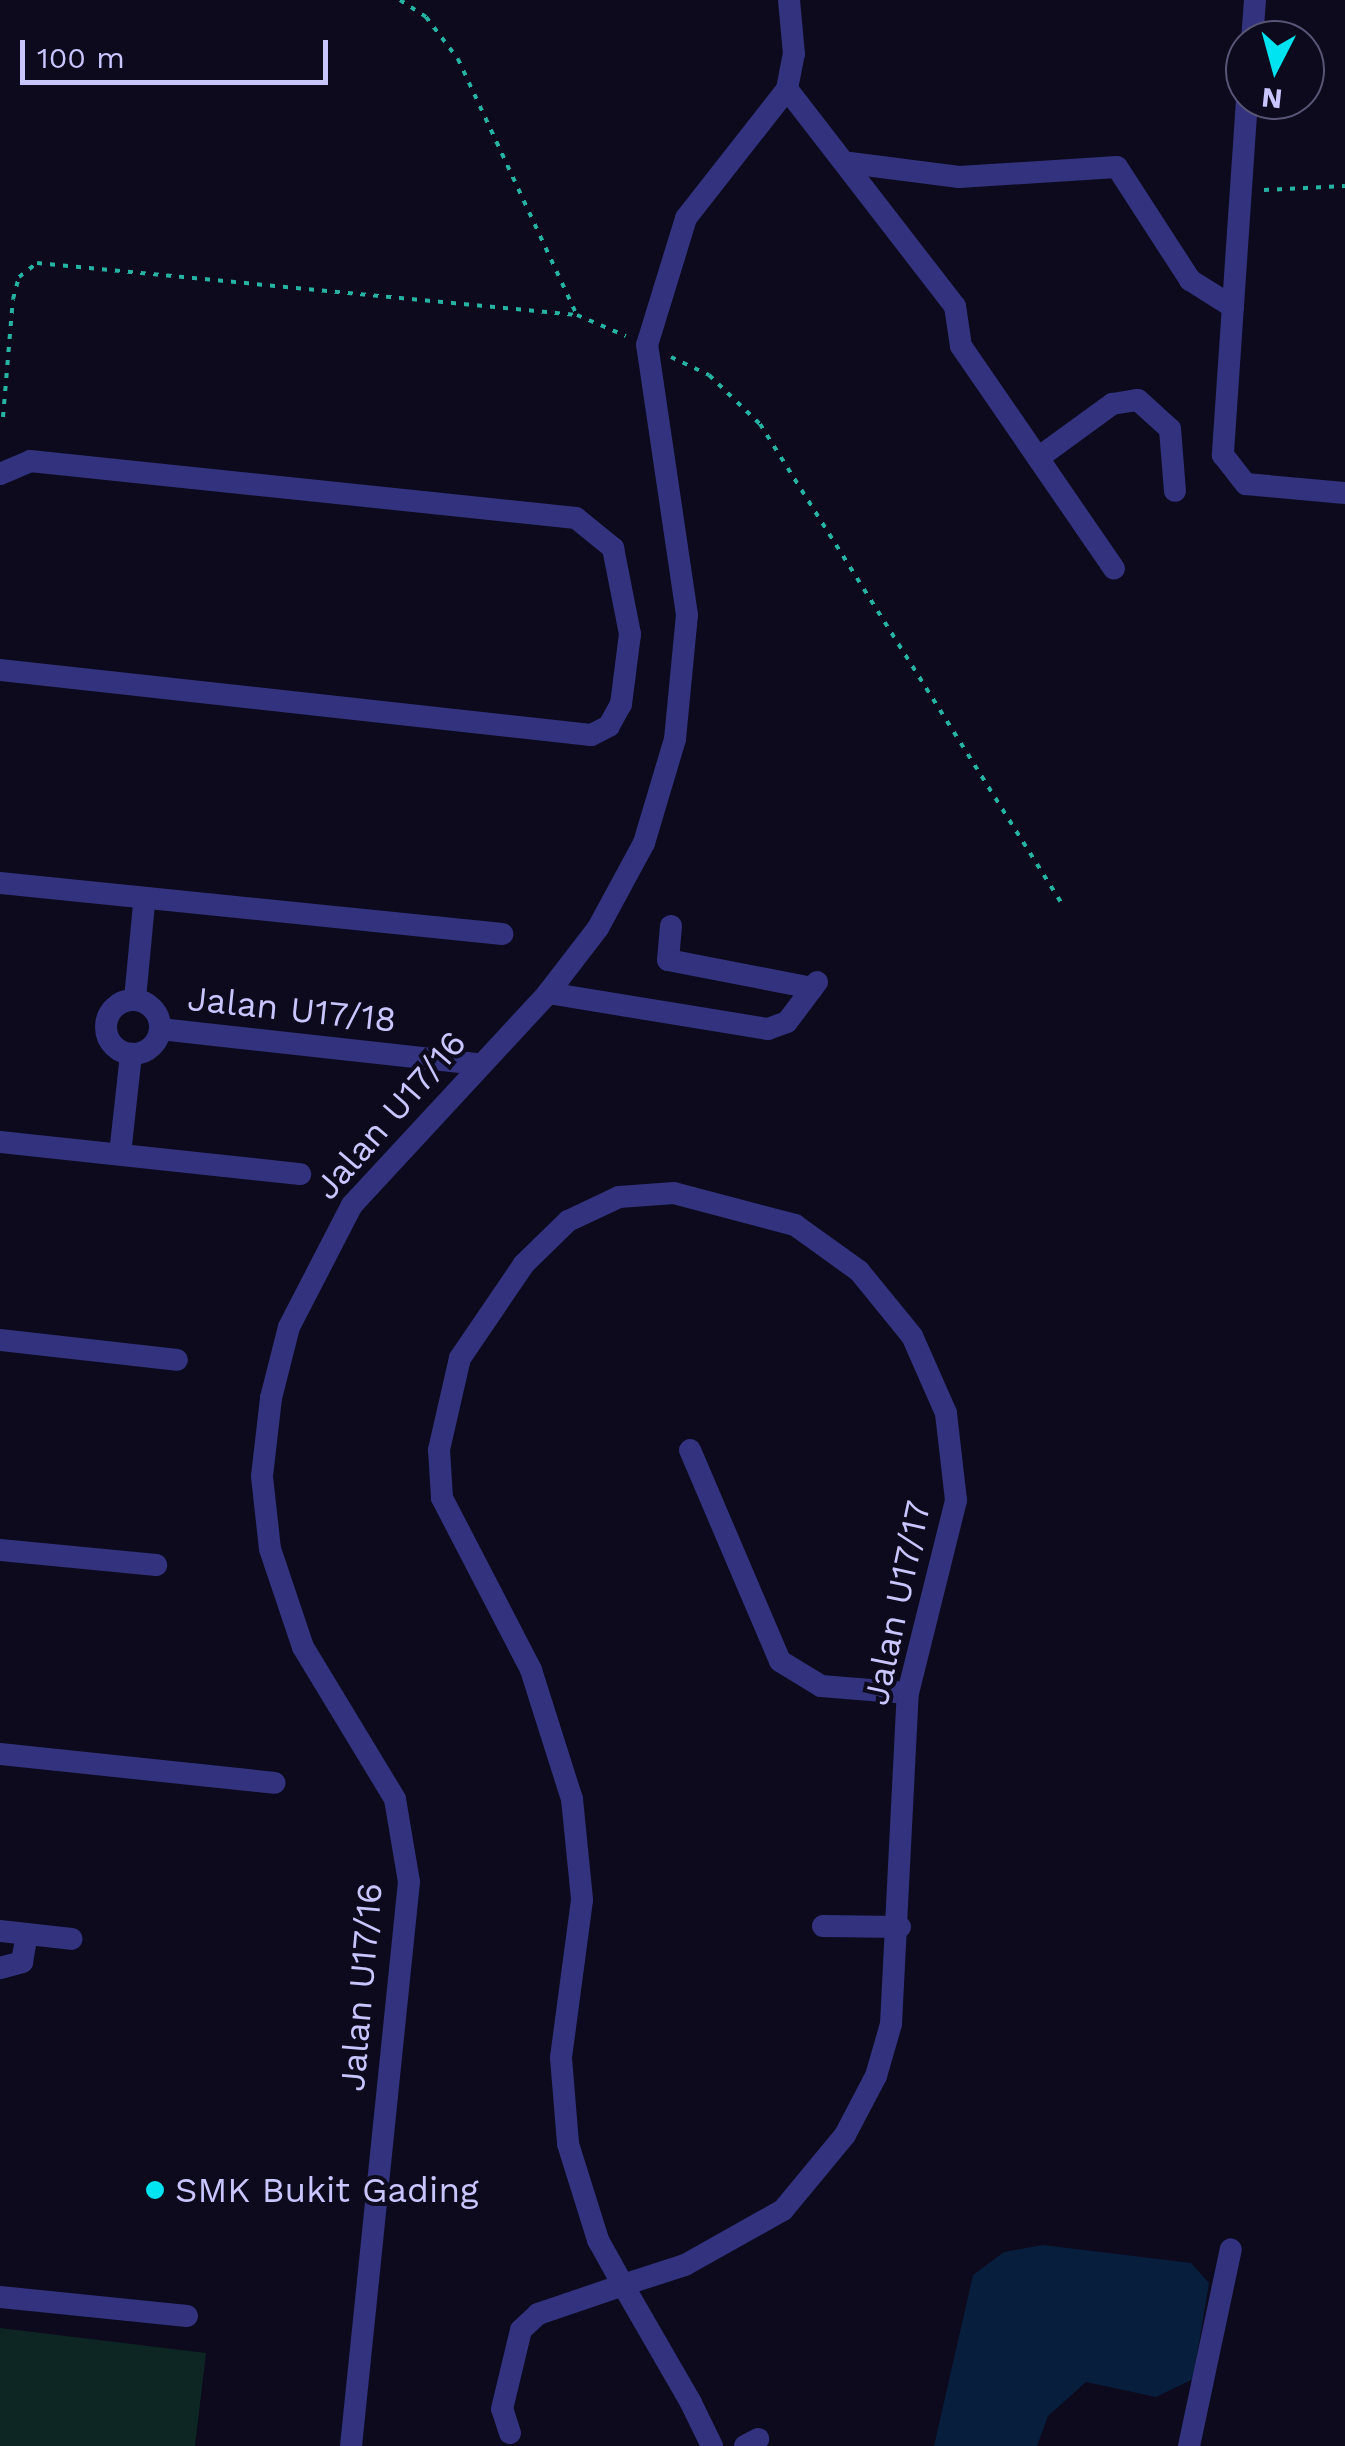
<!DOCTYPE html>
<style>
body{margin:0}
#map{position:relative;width:1345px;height:2446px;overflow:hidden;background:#0c0a1c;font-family:"Work Sans",sans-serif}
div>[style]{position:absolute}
.green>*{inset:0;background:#0d2624}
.water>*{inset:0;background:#081e3d}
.path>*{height:4px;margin-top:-2px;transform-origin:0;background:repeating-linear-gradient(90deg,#25b3a4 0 5px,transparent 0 13px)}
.minor>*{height:22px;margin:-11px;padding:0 11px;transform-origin:11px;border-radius:11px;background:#32327e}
.minor>.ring{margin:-11px;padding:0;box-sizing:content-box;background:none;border:22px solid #32327e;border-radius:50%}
.dots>*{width:28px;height:28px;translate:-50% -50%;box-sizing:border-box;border:5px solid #0c0a1c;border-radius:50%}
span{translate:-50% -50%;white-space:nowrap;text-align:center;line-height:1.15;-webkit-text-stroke:8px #0c0a1c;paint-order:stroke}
.street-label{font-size:35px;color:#c9c5ff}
.poi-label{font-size:35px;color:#c9c5ff}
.left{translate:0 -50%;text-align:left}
.north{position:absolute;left:1225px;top:20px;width:100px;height:100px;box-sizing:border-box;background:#0c0a1c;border:2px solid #585577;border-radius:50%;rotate:186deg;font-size:28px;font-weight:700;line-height:40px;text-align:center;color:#c9c5ff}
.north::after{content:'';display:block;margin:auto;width:35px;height:45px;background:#00e3f0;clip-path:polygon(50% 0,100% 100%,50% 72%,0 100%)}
.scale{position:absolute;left:20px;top:40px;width:308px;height:45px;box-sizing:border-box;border:5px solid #c9c5ff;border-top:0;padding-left:12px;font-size:30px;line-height:35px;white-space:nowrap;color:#c9c5ff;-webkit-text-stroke:8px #0c0a1c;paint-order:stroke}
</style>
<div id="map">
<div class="green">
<div style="clip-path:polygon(0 2328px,206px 2353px,195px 2446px,0 2446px)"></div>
</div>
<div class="water">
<div style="clip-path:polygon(1043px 2245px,1191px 2263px,1209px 2283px,1193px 2379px,1156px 2397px,1086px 2382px,1048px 2416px,1037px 2446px,934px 2446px,973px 2275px,1004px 2252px)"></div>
</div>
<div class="path">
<div style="left:400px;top:0;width:31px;rotate:33deg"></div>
<div style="left:426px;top:17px;width:53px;rotate:52.7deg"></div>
<div style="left:458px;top:59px;width:282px;rotate:65.1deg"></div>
<div style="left:577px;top:315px;width:53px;rotate:23.2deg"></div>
<div style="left:1264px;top:190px;width:81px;rotate:-2.8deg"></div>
<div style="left:671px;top:357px;width:42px;rotate:25.3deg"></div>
<div style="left:709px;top:375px;width:71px;rotate:43.9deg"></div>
<div style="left:760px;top:424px;width:567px;rotate:57.82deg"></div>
<div style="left:3px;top:417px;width:118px;rotate:-85.2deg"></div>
<div style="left:13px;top:299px;width:23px;rotate:-75deg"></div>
<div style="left:19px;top:277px;width:23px;rotate:-38deg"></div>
<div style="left:37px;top:263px;width:542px;rotate:5.5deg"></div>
</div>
<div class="minor">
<div style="left:1252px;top:40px;width:40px;rotate:-85.7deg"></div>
<div style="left:787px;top:89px;width:274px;rotate:52.3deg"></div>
<div style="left:955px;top:306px;width:40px;rotate:81.5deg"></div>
<div style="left:961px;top:346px;width:270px;rotate:55.5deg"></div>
<div style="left:1247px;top:100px;width:356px;rotate:93.9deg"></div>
<div style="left:1223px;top:455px;width:37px;rotate:52deg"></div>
<div style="left:1246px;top:484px;width:99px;rotate:5.2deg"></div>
<div style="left:850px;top:163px;width:110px;rotate:7.3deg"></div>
<div style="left:959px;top:177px;width:158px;rotate:-3.6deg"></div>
<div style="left:1117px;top:167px;width:135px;rotate:57.1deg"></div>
<div style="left:1190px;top:280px;width:51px;rotate:32.1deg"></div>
<div style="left:1038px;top:458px;width:92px;rotate:-36.1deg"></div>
<div style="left:1112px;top:404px;width:26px;rotate:-9deg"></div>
<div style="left:1138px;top:400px;width:43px;rotate:42.2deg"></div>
<div style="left:1170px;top:429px;width:62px;rotate:85.4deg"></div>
<div style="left:0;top:474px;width:33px;rotate:-23deg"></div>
<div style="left:30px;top:461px;width:549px;rotate:5.96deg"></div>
<div style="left:576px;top:518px;width:48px;rotate:39deg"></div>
<div style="left:613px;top:548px;width:88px;rotate:78.8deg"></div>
<div style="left:630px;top:634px;width:71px;rotate:97.3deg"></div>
<div style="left:621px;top:704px;width:25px;rotate:119deg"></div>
<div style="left:609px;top:726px;width:20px;rotate:153deg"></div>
<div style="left:591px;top:735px;width:595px;rotate:-173.72deg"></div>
<div style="left:0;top:883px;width:505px;rotate:5.8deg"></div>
<div style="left:671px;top:926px;width:34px;rotate:95deg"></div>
<div style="left:668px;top:960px;width:147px;rotate:11deg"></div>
<div style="left:548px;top:993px;width:223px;rotate:9.3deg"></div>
<div style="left:768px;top:1029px;width:20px;rotate:-20deg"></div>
<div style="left:787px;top:1022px;width:50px;rotate:-53.1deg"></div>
<div style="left:135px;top:999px;width:96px;rotate:-84.6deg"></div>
<div class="ring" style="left:106px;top:1000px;width:32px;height:32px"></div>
<div style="left:160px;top:1029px;width:318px;rotate:6.3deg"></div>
<div style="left:0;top:1142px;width:302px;rotate:6.1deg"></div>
<div style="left:120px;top:1154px;width:101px;rotate:-83.7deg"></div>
<div style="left:0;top:1340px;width:178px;rotate:6.4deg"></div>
<div style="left:690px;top:1450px;width:229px;rotate:66.9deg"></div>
<div style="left:780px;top:1661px;width:48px;rotate:31.4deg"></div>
<div style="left:821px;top:1686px;width:87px;rotate:4.6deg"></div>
<div style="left:0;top:1550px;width:157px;rotate:5.5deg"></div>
<div style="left:0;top:1754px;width:276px;rotate:6deg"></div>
<div style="left:823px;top:1926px;width:77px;rotate:0.7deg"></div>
<div style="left:0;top:1931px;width:72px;rotate:6.3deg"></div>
<div style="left:0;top:1968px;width:23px;rotate:-15deg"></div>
<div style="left:22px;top:1962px;width:28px;rotate:-80deg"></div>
<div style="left:0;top:2297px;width:188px;rotate:5.8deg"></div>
<div style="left:510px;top:2433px;width:25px;rotate:-108deg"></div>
<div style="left:502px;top:2409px;width:81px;rotate:-76.5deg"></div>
<div style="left:521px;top:2330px;width:23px;rotate:-43deg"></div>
<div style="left:538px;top:2314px;width:90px;rotate:-18.8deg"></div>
<div style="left:623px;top:2285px;width:65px;rotate:-17.9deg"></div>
<div style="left:685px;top:2265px;width:112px;rotate:-29.3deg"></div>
<div style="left:783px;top:2210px;width:97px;rotate:-50.4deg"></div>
<div style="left:845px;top:2135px;width:67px;rotate:-62.3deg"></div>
<div style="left:876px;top:2076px;width:54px;rotate:-73.9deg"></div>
<div style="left:891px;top:2024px;width:331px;rotate:-87.1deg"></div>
<div style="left:908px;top:1693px;width:199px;rotate:-76deg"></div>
<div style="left:956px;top:1500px;width:88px;rotate:-96.6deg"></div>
<div style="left:946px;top:1413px;width:84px;rotate:-113.8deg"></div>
<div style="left:912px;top:1336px;width:84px;rotate:-129.2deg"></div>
<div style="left:859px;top:1271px;width:79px;rotate:-144.3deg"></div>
<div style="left:795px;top:1225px;width:125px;rotate:-165.2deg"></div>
<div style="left:674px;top:1193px;width:55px;rotate:175.8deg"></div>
<div style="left:619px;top:1197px;width:56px;rotate:154.8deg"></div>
<div style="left:568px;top:1221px;width:62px;rotate:135.7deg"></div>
<div style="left:524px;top:1264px;width:114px;rotate:124.2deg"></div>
<div style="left:460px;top:1358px;width:94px;rotate:102.9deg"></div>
<div style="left:439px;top:1450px;width:48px;rotate:86.4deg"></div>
<div style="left:442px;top:1498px;width:194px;rotate:62.6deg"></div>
<div style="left:531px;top:1670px;width:135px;rotate:72.4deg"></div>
<div style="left:572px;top:1799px;width:101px;rotate:84.3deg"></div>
<div style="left:582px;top:1900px;width:159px;rotate:97.6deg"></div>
<div style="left:561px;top:2058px;width:86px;rotate:85.3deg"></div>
<div style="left:568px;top:2144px;width:101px;rotate:72.6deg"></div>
<div style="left:598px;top:2240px;width:51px;rotate:60.9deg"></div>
<div style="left:623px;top:2285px;width:136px;rotate:60deg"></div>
<div style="left:691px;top:2403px;width:48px;rotate:64deg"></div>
<div style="left:351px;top:2446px;width:567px;rotate:-84.13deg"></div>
<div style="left:409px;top:1882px;width:84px;rotate:-99.6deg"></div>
<div style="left:395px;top:1799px;width:178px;rotate:-121.2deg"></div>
<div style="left:303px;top:1647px;width:103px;rotate:-108.6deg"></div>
<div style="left:270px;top:1549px;width:73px;rotate:-96.3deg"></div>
<div style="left:262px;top:1476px;width:79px;rotate:-83.4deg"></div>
<div style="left:271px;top:1398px;width:73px;rotate:-75.8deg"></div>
<div style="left:289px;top:1327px;width:137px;rotate:-62.7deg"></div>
<div style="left:352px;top:1205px;width:289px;rotate:-47.2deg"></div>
<div style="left:548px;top:993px;width:82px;rotate:-52.4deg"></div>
<div style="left:598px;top:928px;width:97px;rotate:-61.6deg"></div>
<div style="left:644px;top:843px;width:109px;rotate:-73.4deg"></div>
<div style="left:675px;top:739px;width:125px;rotate:-84.5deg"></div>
<div style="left:687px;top:615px;width:273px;rotate:-98.4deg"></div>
<div style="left:647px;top:345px;width:133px;rotate:-72.9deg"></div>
<div style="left:686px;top:218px;width:164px;rotate:-51.9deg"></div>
<div style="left:787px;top:89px;width:36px;rotate:-79deg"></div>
<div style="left:794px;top:54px;width:54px;rotate:-95.3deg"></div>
<div style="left:745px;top:2446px;width:15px;rotate:-28deg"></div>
<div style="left:1189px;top:2446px;width:201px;rotate:-78deg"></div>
</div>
<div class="dots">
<div style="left:155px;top:2190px;background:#00e3f0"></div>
</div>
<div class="street-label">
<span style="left:292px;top:1009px;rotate:6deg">Jalan U17/18</span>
<span style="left:390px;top:1115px;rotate:-49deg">Jalan U17/16</span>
<span style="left:897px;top:1603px;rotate:-78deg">Jalan U17/17</span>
<span style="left:361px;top:1987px;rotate:-85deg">Jalan U17/16</span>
</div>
<div class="poi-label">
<span class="left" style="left:175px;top:2190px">SMK Bukit Gading</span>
</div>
<div class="north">N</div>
<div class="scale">100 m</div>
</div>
